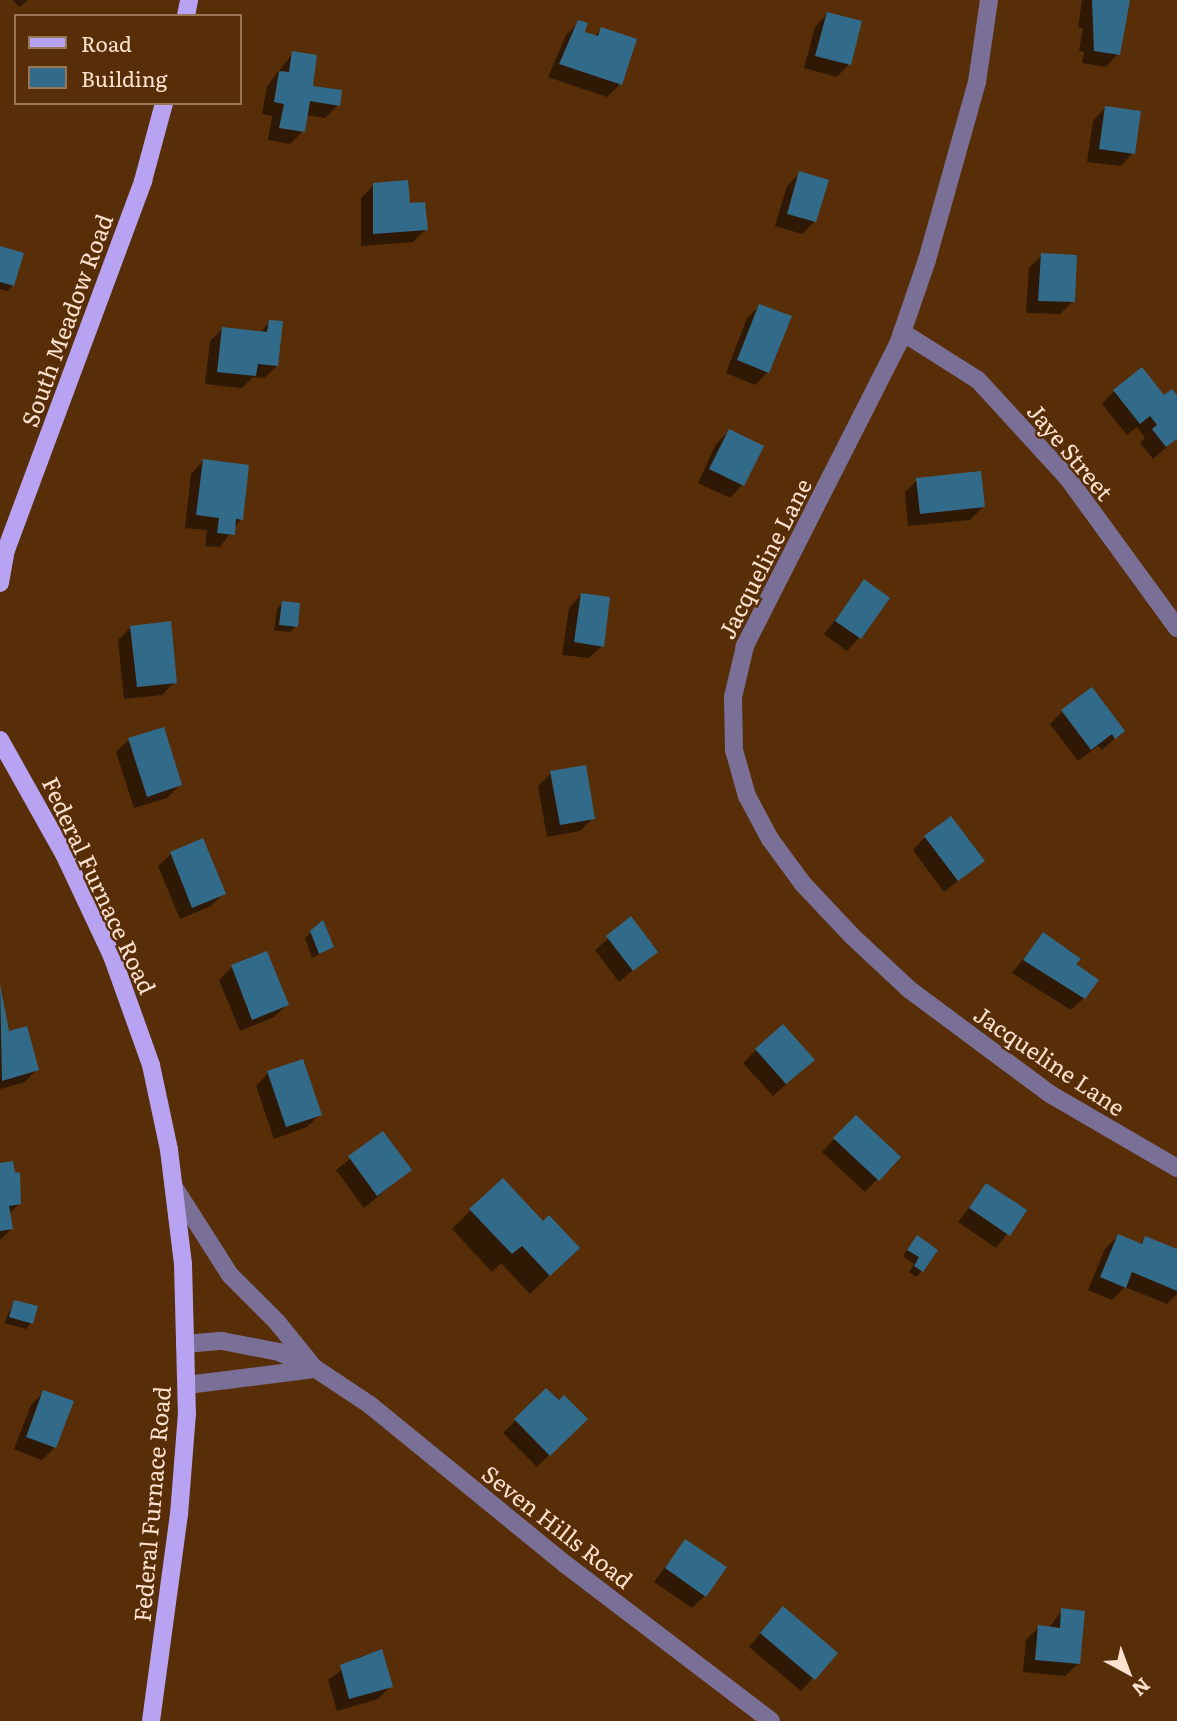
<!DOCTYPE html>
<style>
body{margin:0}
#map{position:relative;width:1177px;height:1721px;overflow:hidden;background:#582e09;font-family:Literata,serif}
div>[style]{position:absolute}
.shadow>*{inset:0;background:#0007}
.building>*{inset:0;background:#326a8a}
.minor>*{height:18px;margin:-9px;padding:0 9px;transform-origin:9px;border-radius:9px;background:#7a7097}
.major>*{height:18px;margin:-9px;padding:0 9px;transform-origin:9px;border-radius:9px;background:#b8a2f2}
span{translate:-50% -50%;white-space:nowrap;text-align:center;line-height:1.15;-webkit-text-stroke:5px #582e09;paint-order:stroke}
.street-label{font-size:23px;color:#fde1cf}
.legend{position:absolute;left:14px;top:14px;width:228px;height:91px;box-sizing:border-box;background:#582e09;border:2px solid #9a7658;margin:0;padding:9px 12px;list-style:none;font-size:21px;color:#fde1cf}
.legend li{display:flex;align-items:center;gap:14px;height:35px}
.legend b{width:35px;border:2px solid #9a7658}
.north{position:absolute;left:1093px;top:1637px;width:70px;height:70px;-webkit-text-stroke:5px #582e09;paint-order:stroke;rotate:139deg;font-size:19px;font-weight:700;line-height:28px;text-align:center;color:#fde1cf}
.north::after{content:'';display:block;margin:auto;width:24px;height:32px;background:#fde1cf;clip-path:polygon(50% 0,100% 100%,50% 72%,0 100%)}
</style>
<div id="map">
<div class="shadow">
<div style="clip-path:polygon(13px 0,28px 0,19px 7px)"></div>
<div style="clip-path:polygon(1082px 0,1128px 0,1118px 54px,1106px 67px,1082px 63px,1084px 52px,1079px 51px,1083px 28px,1078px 27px)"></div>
<div style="clip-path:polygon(827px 14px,849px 64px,837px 77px,804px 68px,815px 27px)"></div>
<div style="clip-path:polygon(579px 22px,583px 33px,594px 37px,602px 29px,620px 84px,607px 97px,548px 77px,566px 35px)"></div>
<div style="clip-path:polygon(293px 53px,311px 87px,338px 105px,325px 118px,306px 115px,303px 131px,290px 144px,268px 140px,272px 116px,262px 114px,267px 86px)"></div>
<div style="clip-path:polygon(1105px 108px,1133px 153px,1121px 166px,1087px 162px,1093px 121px)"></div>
<div style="clip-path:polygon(800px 173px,815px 221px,802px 234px,775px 226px,787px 186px)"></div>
<div style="clip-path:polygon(374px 185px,408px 205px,426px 229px,413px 242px,361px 246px,361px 198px)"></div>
<div style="clip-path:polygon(0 248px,13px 285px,7px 291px,0 289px)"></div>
<div style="clip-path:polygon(1042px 255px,1073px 301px,1060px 314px,1026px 313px,1029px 268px)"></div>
<div style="clip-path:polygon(760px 306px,768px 372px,755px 385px,726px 373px,747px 318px)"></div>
<div style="clip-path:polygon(270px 322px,277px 366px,264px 378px,253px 377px,242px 388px,205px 384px,210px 341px,223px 328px,259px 333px)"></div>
<div style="clip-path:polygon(1114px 391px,1177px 398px,1177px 438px,1153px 459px,1140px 443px,1145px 438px,1137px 427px,1127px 435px,1102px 404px)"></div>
<div style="clip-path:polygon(729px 431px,761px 447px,742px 485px,730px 498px,698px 483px,716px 444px)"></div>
<div style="clip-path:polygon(203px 461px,241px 519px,220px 547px,205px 546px,207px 530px,185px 528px,191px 474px)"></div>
<div style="clip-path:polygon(917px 480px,983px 507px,970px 520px,908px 526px,905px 492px)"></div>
<div style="clip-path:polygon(865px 582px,859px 638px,847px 651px,824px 634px)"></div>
<div style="clip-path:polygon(581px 595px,602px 646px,589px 658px,562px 655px,569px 608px)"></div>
<div style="clip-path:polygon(283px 603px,296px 626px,290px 632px,274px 630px,277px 609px)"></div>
<div style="clip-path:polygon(131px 627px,175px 682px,162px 695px,124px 699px,118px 640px)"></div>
<div style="clip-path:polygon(1063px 711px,1123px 731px,1102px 750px,1098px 746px,1078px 761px,1050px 724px)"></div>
<div style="clip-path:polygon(129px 740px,180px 785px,167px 798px,134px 808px,116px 752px)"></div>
<div style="clip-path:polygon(551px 773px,593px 818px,580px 831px,547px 837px,538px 786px)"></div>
<div style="clip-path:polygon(925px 837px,983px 860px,944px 892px,913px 850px)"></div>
<div style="clip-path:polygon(171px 854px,224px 893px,211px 906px,180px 919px,158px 866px)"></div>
<div style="clip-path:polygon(631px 919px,656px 951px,619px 982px,595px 950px)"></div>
<div style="clip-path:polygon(322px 922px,332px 947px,312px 958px,305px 938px)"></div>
<div style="clip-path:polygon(1043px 934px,1074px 964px,1084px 998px,1071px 1010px,1012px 973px)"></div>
<div style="clip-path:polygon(232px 967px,287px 1005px,274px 1017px,240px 1031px,219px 980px)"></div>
<div style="clip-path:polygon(0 990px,8px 1033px,37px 1069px,25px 1082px,0 1089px)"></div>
<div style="clip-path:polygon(756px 1050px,800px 1072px,773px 1096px,743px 1063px)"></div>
<div style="clip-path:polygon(268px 1073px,320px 1114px,307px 1127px,274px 1139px,256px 1086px)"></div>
<div style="clip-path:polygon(843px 1130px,898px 1157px,865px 1192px,822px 1152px)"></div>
<div style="clip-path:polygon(383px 1133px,410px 1170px,364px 1208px,336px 1170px)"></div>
<div style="clip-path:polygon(0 1165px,20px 1203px,9px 1214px,12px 1228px,0 1240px)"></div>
<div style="clip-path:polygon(987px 1185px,1025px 1211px,996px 1248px,958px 1222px)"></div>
<div style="clip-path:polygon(471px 1210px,543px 1223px,558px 1267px,530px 1294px,501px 1263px,492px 1272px,452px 1229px)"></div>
<div style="clip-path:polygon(1118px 1236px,1139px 1245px,1146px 1238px,1177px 1251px,1177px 1294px,1167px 1304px,1125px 1287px,1112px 1300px,1088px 1290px,1105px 1249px)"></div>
<div style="clip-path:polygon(917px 1237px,922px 1271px,916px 1277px,909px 1272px,914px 1264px,903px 1256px)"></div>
<div style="clip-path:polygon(14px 1302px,31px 1323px,26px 1329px,4px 1323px)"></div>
<div style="clip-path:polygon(546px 1390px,586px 1419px,537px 1467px,503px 1433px)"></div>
<div style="clip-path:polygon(44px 1392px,55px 1447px,42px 1460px,14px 1449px,31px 1405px)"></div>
<div style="clip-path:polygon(685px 1541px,705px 1596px,692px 1608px,654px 1582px)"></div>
<div style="clip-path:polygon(1062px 1610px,1078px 1664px,1065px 1676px,1023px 1672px,1026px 1640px,1039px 1627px,1049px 1628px)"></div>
<div style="clip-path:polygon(771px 1621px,835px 1653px,801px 1691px,749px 1647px)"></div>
<div style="clip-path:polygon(381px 1651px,391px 1686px,378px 1699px,337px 1711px,328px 1680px,359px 1657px)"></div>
</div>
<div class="building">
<div style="clip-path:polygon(1092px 0,1130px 0,1120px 55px,1094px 51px)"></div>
<div style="clip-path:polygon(827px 12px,862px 21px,851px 65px,815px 56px)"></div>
<div style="clip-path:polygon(578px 20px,588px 23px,585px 32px,598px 36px,601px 27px,637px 39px,622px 85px,559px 64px)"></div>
<div style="clip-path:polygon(292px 51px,317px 55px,313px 86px,342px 90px,340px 106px,310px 101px,305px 132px,279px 128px,284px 104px,274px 102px,279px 71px,289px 72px)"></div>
<div style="clip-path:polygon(1105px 106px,1141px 111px,1135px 154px,1099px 149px)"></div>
<div style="clip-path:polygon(799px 171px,829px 180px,816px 222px,787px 214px)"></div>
<div style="clip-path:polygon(408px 180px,410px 203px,425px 202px,428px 230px,373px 234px,373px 183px)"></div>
<div style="clip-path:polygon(0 246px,24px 253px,14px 286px,0 282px)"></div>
<div style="clip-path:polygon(1041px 253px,1077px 255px,1075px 302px,1038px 301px)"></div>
<div style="clip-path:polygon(759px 304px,792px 316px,769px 373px,737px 360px)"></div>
<div style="clip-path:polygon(269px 320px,283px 321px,278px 366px,258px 364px,256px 376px,217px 372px,222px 327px,267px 332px)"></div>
<div style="clip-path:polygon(1142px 367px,1164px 395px,1172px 389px,1177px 395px,1177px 439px,1166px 447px,1152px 429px,1157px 425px,1150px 416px,1140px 424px,1113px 390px)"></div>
<div style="clip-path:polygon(729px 429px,764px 446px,744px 486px,709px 469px)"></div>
<div style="clip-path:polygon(203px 459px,249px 465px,243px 520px,236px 519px,235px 535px,217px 533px,219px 518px,196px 515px)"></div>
<div style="clip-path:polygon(981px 471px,985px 507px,920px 514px,916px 478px)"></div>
<div style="clip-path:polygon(864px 579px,890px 598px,861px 639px,835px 621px)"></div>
<div style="clip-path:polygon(581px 593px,610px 597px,604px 647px,574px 642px)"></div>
<div style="clip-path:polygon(282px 601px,300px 603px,298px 627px,279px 625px)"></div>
<div style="clip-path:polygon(171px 621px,177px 683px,137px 687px,130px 626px)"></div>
<div style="clip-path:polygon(1092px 687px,1125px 731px,1115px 739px,1112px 734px,1091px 750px,1061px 710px)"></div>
<div style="clip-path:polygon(164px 727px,182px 785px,147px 797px,128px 738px)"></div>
<div style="clip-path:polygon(586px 765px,595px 819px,560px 825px,550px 771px)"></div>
<div style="clip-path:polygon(951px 816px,985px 861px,958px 881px,924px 836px)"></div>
<div style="clip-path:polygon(203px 838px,226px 894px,192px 908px,170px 852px)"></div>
<div style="clip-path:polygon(631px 916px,658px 952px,633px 971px,606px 936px)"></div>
<div style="clip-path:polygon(323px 920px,334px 947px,319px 954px,310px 931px)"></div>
<div style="clip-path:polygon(1043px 932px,1081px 959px,1076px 964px,1099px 980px,1085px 999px,1023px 960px)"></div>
<div style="clip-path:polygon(267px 951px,289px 1005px,252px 1020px,231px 965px)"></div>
<div style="clip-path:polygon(0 984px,9px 1031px,27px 1026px,39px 1070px,2px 1081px)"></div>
<div style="clip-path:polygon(783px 1024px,815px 1060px,786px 1084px,755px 1049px)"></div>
<div style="clip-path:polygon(303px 1059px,322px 1115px,286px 1127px,267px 1071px)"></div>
<div style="clip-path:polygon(856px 1115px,901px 1157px,879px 1181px,833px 1138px)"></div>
<div style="clip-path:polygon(383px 1131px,412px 1170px,377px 1196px,348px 1156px)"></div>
<div style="clip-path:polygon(13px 1161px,15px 1173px,20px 1172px,21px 1204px,9px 1206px,13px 1229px,0 1231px,0 1163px)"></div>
<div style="clip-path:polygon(503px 1178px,543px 1221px,549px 1215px,580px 1248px,550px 1276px,522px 1246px,512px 1254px,469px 1209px)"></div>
<div style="clip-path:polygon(986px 1183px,1027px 1210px,1010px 1236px,969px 1208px)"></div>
<div style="clip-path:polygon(1118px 1234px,1142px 1244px,1145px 1236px,1177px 1249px,1177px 1291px,1132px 1272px,1126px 1288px,1100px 1277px)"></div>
<div style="clip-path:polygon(917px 1235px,938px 1250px,923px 1272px,914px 1266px,919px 1257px,907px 1250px)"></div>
<div style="clip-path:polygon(14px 1300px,38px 1306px,33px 1324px,9px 1317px)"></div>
<div style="clip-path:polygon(546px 1388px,559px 1400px,564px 1395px,588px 1419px,550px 1456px,514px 1419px)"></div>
<div style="clip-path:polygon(43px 1390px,74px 1401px,56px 1448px,26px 1437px)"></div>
<div style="clip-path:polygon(685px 1539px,727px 1567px,706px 1597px,665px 1568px)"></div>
<div style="clip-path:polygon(783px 1606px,838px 1653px,815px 1680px,760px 1633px)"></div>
<div style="clip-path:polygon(1061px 1608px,1085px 1611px,1080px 1664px,1035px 1660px,1038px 1625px,1060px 1628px)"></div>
<div style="clip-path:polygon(382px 1649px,393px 1687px,349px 1699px,340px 1665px)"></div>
</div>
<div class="minor">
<div style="left:989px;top:0;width:83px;rotate:98.3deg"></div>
<div style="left:977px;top:82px;width:185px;rotate:105.7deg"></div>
<div style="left:927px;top:260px;width:89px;rotate:109deg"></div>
<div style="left:898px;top:344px;width:339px;rotate:116.9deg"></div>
<div style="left:745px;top:646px;width:52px;rotate:103.2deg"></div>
<div style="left:733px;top:697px;width:53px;rotate:88.9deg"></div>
<div style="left:734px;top:750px;width:48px;rotate:74.2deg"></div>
<div style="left:747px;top:796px;width:49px;rotate:61.9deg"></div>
<div style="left:770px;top:839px;width:56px;rotate:53.7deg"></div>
<div style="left:803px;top:884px;width:71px;rotate:46.7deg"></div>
<div style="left:852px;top:936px;width:79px;rotate:43deg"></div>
<div style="left:910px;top:990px;width:174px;rotate:36.6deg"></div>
<div style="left:1050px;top:1094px;width:147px;rotate:30.2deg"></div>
<div style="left:902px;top:332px;width:90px;rotate:32.3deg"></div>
<div style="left:978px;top:380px;width:132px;rotate:47.5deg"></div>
<div style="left:1067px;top:477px;width:187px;rotate:53.9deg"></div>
<div style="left:174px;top:1187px;width:104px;rotate:57.5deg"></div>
<div style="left:230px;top:1275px;width:66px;rotate:45deg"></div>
<div style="left:277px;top:1322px;width:54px;rotate:51deg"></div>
<div style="left:185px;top:1344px;width:37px;rotate:-5deg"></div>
<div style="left:222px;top:1341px;width:58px;rotate:10.9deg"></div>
<div style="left:279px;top:1352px;width:41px;rotate:24.7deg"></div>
<div style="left:316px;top:1369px;width:65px;rotate:33.7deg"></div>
<div style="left:370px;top:1405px;width:252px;rotate:39.2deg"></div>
<div style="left:565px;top:1564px;width:259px;rotate:37.3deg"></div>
<div style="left:187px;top:1385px;width:130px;rotate:-7.1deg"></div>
</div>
<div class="major">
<div style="left:186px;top:16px;width:16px;rotate:-79deg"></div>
<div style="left:0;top:583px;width:34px;rotate:-80deg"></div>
<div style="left:6px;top:550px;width:394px;rotate:-69.6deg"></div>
<div style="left:143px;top:181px;width:81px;rotate:-74.9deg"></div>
<div style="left:0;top:740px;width:131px;rotate:60.7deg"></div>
<div style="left:64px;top:854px;width:113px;rotate:64.8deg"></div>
<div style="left:112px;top:956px;width:116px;rotate:70.3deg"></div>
<div style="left:151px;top:1065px;width:87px;rotate:78deg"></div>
<div style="left:169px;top:1150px;width:115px;rotate:83deg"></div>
<div style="left:183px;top:1264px;width:149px;rotate:88.5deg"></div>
<div style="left:187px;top:1413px;width:101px;rotate:94.5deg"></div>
<div style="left:179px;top:1514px;width:209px;rotate:97.7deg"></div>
</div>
<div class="street-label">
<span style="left:66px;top:320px;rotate:-70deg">South Meadow Road</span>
<span style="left:1071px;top:451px;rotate:50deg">Jaye Street</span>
<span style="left:764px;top:558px;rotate:-63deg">Jacqueline Lane</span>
<span style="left:100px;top:885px;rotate:65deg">Federal Furnace Road</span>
<span style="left:1050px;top:1060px;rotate:34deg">Jacqueline Lane</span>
<span style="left:151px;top:1504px;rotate:-85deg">Federal Furnace Road</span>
<span style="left:558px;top:1526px;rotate:38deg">Seven Hills Road</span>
</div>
<ul class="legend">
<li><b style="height:9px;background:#b8a2f2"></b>Road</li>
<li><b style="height:19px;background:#326a8a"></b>Building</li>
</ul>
<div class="north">N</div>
</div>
